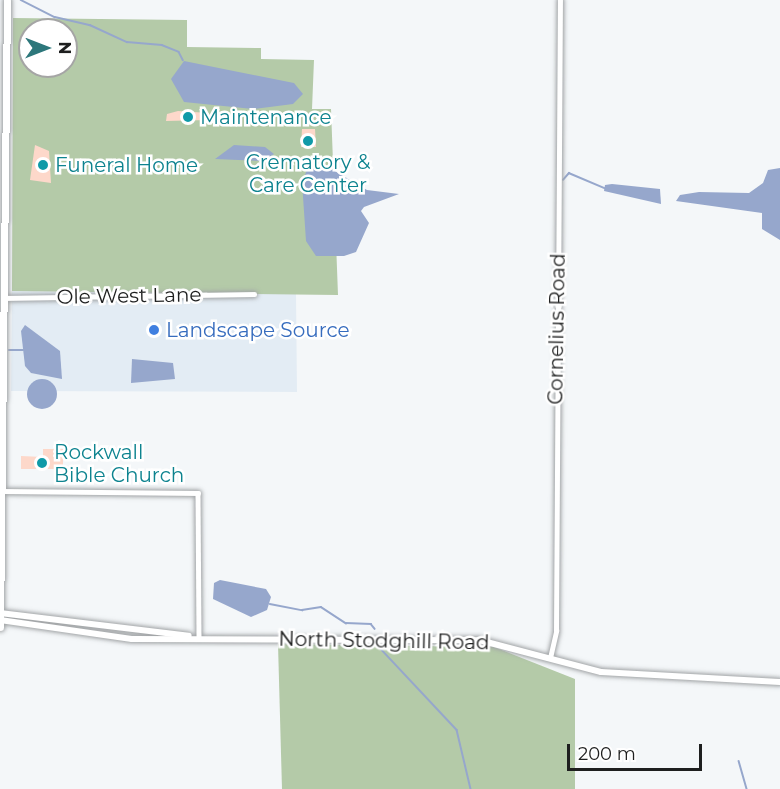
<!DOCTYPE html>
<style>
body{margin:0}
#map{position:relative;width:780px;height:789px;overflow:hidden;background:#f4f7f9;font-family:Montserrat,sans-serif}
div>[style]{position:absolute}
.built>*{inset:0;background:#e3ecf4}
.green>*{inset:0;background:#b4caa8}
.water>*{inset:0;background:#96a7cc}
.round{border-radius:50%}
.stream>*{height:1.5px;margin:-0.75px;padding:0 0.75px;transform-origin:0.75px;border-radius:0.75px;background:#96a7cc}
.building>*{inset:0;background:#fdd8ca}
.roads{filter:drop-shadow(0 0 2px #a2a5a7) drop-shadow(0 0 2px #a2a5a7)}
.street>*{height:4.5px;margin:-2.25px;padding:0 2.25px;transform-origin:2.25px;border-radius:2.25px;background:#fff}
.secondary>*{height:6px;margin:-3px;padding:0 3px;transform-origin:3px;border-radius:3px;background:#fff}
.primary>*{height:7px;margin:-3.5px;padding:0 3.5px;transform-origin:3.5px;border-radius:3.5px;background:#fff}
.dots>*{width:16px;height:16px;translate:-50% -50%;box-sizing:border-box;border:3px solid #fff;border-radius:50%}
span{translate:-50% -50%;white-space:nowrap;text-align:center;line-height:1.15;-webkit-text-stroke:5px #fff;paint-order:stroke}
.culture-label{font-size:20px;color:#0d838f}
.left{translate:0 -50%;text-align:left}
.street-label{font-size:20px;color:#1e1f1f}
.shop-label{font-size:20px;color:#366cbe}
.north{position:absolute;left:18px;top:18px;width:60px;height:60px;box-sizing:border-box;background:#fff;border:2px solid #a5a5a5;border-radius:50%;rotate:90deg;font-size:16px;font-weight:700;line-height:24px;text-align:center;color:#1e1f1f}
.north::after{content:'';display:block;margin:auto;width:21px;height:27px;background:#2d777b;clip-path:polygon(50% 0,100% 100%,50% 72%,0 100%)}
.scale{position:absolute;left:567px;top:744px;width:135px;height:27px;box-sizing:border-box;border:3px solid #1e1f1f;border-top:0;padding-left:8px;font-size:18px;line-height:21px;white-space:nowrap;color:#1e1f1f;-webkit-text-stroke:4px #fff;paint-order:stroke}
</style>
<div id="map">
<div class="built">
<div style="clip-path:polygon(12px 291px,296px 294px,297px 392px,11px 391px)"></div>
</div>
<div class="green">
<div style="clip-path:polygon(evenodd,13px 18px,187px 20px,187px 47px,261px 48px,261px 59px,314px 60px,312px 109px,331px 109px,338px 295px,12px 291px,13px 18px,30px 30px,66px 30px,66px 66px,30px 66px,30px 30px)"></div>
<div style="clip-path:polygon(278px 644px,494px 647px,575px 679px,575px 789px,282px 789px)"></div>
</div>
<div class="water">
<div style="clip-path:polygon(184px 61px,294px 83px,303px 94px,293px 104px,253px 109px,184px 102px,171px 79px)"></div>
<div style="clip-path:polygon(234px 145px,265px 147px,274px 154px,263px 161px,215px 159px)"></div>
<div style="clip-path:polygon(323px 164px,367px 190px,399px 194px,364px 207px,361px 211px,369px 223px,356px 252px,344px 256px,316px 256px,306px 241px,302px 182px,307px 170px)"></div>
<div style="clip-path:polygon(780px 168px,780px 240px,762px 229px,762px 213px,676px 201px,680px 195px,699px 192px,749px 193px,763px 183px,768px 170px)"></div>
<div style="clip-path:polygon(612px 184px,660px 189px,661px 204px,604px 191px,605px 185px)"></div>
<div style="clip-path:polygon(25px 325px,60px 351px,62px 379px,31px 373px,25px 366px,21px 331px)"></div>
<div style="clip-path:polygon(132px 359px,173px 363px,175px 379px,131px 383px)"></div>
<div class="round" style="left:27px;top:379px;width:30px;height:30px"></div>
<div style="clip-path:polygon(220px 580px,266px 589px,271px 597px,267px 610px,251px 617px,213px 599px,214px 583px)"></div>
</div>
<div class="stream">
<div style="left:21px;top:0;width:38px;rotate:27deg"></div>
<div style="left:55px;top:17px;width:36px;rotate:13deg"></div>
<div style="left:90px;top:25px;width:41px;rotate:24.7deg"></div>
<div style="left:127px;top:42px;width:35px;rotate:5deg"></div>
<div style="left:162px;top:45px;width:18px;rotate:22deg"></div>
<div style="left:179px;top:52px;width:9px;rotate:63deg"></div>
<div style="left:563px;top:180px;width:9px;rotate:-49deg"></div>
<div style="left:569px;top:173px;width:39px;rotate:23deg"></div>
<div style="left:9px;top:350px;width:14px"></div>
<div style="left:270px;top:604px;width:33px;rotate:11deg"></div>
<div style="left:302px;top:610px;width:19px;rotate:-9deg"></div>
<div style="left:321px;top:607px;width:30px;rotate:33deg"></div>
<div style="left:346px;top:623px;width:25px;rotate:2deg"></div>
<div style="left:371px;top:624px;width:6px;rotate:51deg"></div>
<div style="left:381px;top:649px;width:111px;rotate:46.8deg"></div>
<div style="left:457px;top:730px;width:61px;rotate:76.7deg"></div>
<div style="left:739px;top:761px;width:29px;rotate:74deg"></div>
</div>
<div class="building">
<div style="clip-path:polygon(178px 111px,209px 113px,209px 120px,166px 121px,167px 114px)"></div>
<div style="clip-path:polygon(302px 129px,315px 129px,316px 147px,301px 147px)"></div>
<div style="clip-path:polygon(35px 145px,49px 151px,51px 183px,30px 180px)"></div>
<div style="clip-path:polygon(43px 449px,63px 449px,63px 469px,21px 469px,21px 456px,43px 457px)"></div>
</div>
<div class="roads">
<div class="street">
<div style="left:4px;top:298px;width:250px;rotate:-0.9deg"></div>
<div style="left:4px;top:491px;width:194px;rotate:0.6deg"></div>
<div style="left:198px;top:493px;width:144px;rotate:89.6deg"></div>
<div style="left:550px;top:658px;width:28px;rotate:-77deg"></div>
<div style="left:556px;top:631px;width:631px;rotate:-89.64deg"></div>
</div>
<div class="secondary">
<div style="left:0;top:613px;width:190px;rotate:6.9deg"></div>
<div style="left:0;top:620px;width:133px;rotate:8.2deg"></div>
<div style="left:132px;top:639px;width:347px;rotate:0.2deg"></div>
<div style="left:479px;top:640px;width:126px;rotate:14.7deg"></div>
<div style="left:601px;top:672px;width:179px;rotate:3.2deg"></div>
</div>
<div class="primary">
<div style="left:0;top:627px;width:627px;rotate:-89.36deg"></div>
</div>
</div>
<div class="dots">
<div style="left:188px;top:117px;background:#0f9aa8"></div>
<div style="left:308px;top:141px;background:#0f9aa8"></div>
<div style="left:43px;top:165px;background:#0f9aa8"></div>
<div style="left:154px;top:330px;background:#3f7fe0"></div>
<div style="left:42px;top:463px;background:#0f9aa8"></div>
</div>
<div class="culture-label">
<span class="left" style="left:200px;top:117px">Maintenance</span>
<span style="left:308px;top:174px">Crematory &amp;<br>Care Center</span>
<span class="left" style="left:55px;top:165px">Funeral Home</span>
<span class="left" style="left:54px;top:464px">Rockwall<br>Bible Church</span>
</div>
<div class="street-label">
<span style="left:129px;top:296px;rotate:-1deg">Ole West Lane</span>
<span style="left:557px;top:329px;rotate:-89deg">Cornelius Road</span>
<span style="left:384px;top:641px;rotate:1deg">North Stodghill Road</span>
</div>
<div class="shop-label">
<span class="left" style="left:166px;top:330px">Landscape Source</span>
</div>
<div class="north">N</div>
<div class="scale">200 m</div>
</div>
